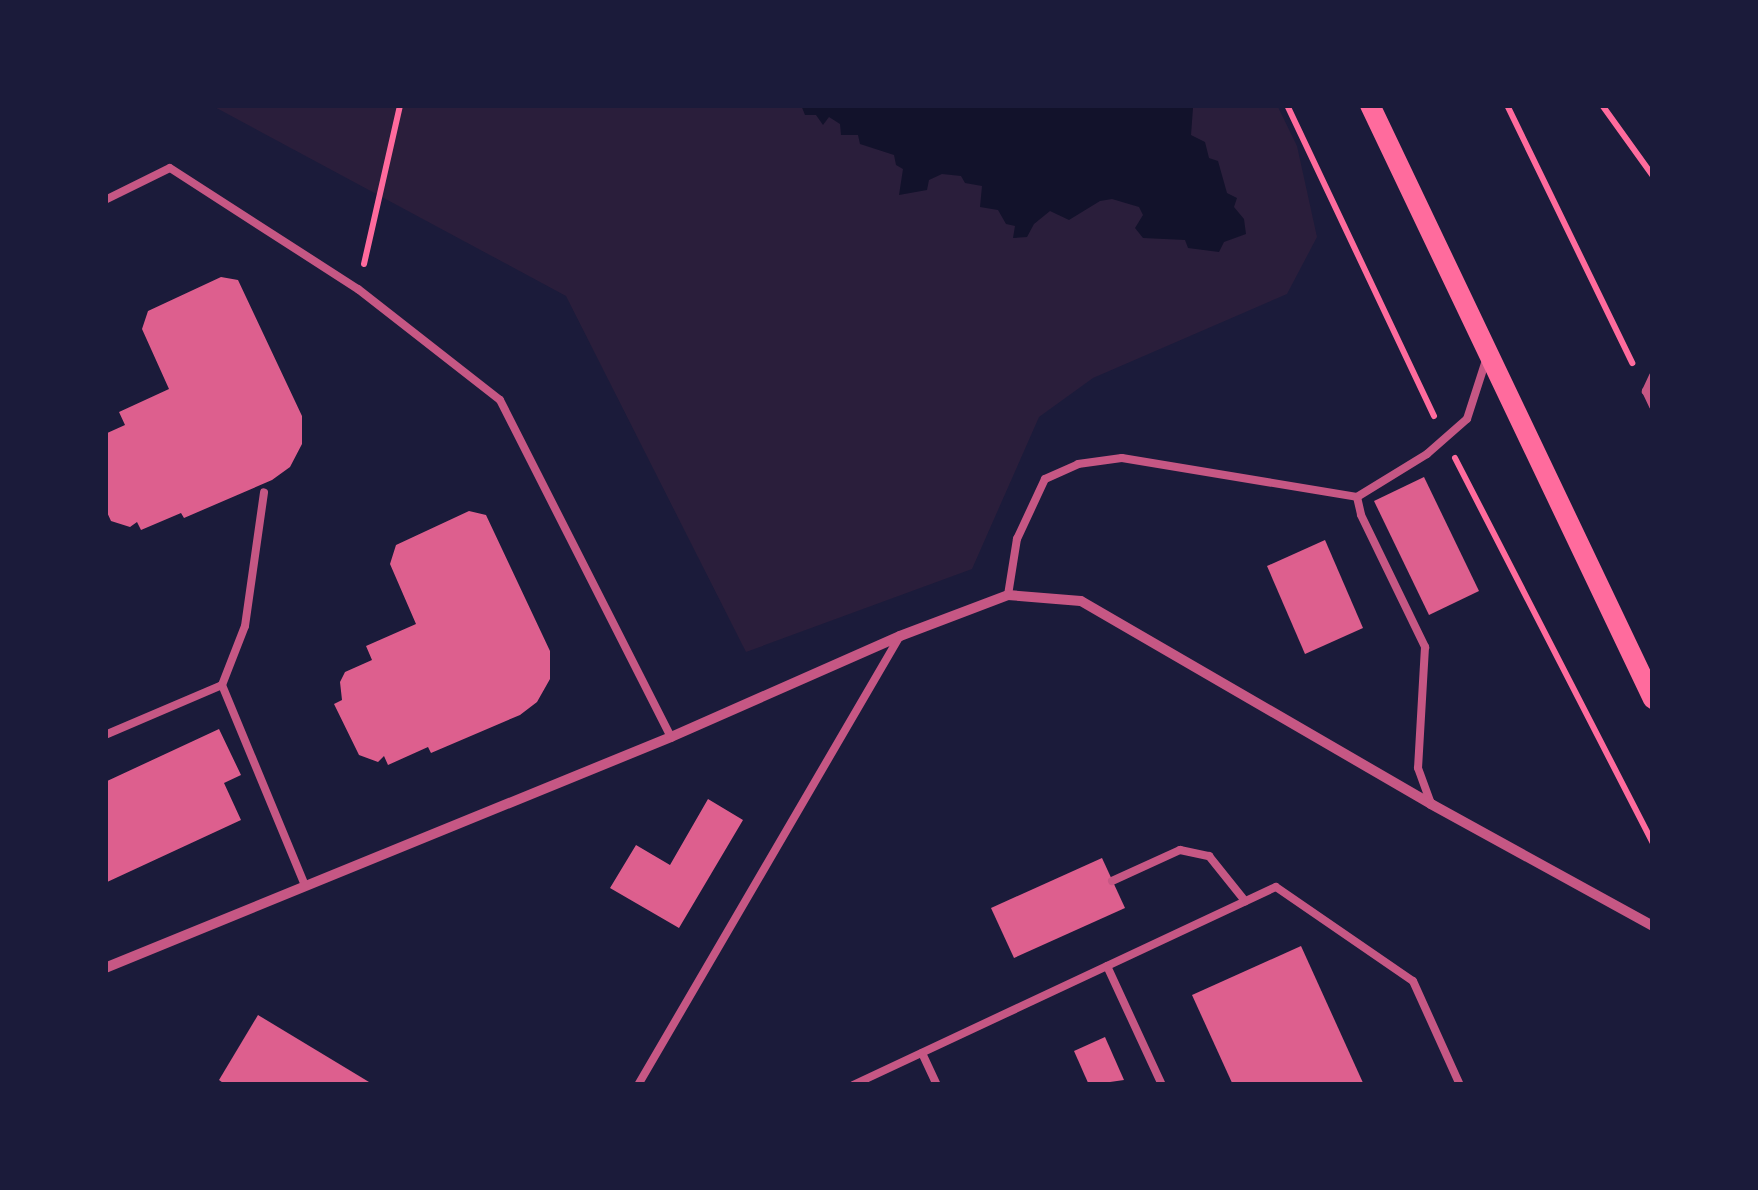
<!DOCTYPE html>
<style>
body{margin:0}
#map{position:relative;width:1758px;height:1190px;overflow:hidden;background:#1b1b3a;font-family:"Sofia Sans Condensed",sans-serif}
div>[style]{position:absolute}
.green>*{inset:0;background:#2a1e3b}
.water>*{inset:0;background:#12122b}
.building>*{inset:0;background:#dd5f8e}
.path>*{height:6px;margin:-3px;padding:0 3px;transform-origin:3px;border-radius:3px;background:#ff6b9d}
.service>*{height:8px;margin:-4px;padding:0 4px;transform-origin:4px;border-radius:4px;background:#c65784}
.minor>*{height:10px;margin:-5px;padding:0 5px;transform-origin:5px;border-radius:5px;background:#c65784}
.secondary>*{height:20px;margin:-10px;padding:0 10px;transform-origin:10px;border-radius:10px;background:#ff6b9d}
span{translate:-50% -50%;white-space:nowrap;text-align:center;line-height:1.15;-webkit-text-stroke:10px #1b1b3a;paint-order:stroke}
.frame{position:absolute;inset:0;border:108px solid #1b1b3a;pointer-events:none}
</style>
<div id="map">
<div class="green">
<div style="clip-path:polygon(211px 105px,1277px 105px,1297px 146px,1317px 237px,1287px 294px,1093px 378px,1039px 417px,972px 569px,746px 652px,566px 296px)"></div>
</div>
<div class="water">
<div style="clip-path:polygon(801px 105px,1193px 108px,1191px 135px,1205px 142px,1209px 158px,1218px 161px,1227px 193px,1237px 198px,1234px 207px,1244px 219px,1246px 234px,1224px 242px,1219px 252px,1188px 248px,1185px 240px,1143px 238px,1135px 228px,1143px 215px,1139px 207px,1112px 199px,1100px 201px,1069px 220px,1050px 211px,1034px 224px,1027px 237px,1013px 238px,1015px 226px,1006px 224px,998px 210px,980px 207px,982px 186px,965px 183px,961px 176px,942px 174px,929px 180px,927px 190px,899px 195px,903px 169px,896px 165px,894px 155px,860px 144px,858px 135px,841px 135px,840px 124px,829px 117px,823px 125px,816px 115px,805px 115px)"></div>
</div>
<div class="building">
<div style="clip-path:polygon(221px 277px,238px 280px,302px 416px,302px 444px,290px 467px,272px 480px,184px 518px,181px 513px,141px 530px,137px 522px,130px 527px,111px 521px,105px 508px,105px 434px,125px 425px,119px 412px,169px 389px,142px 329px,148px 311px)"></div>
<div style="clip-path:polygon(1424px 477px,1479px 591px,1429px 615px,1374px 501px)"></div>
<div style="clip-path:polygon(469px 511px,486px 515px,550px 651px,550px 679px,537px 702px,520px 715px,431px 753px,428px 747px,388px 765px,384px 756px,378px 762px,359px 755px,334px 704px,342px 700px,340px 682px,345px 672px,372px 660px,366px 646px,416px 624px,390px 564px,396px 545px)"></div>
<div style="clip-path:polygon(1325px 540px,1363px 628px,1305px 654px,1267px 566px)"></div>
<div style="clip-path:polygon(219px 729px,241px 775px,224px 783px,241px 820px,105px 883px,105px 782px)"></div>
<div style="clip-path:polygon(708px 799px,743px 820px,679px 928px,610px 888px,636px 845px,670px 865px)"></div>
<div style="clip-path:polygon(1102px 858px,1125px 908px,1014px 958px,991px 908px)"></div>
<div style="clip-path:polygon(1301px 946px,1364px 1085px,1233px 1085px,1192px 995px)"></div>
<div style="clip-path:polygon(258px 1015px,374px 1085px,226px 1085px,219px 1080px)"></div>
<div style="clip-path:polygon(1105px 1037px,1124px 1080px,1089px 1085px,1074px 1051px)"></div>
</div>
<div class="path">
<div style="left:1287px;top:105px;width:344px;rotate:64.7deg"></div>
<div style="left:1507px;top:105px;width:287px;rotate:64.1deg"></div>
<div style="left:1602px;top:105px;width:87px;rotate:54.3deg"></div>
<div style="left:364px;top:264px;width:163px;rotate:-77.2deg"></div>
<div style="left:1455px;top:458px;width:433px;rotate:62.8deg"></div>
</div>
<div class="service">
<div style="left:105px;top:200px;width:72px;rotate:-26.2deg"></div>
<div style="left:170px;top:168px;width:224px;rotate:32.8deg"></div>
<div style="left:358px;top:289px;width:180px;rotate:38deg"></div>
<div style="left:500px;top:400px;width:378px;rotate:63.1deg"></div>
<div style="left:1653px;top:376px;width:17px;rotate:115deg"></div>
<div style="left:1646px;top:391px;width:17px;rotate:65deg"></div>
<div style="left:1357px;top:497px;width:18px;rotate:77deg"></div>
<div style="left:1361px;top:515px;width:147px;rotate:64.1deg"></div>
<div style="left:1425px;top:647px;width:121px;rotate:93.3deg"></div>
<div style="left:1418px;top:768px;width:38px;rotate:70deg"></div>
<div style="left:1008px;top:595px;width:57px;rotate:-80.9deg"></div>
<div style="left:1017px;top:539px;width:66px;rotate:-65deg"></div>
<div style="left:1045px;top:479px;width:36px;rotate:-24deg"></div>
<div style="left:1078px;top:464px;width:44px;rotate:-7.8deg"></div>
<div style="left:1122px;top:458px;width:238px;rotate:9.4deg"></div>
<div style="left:1357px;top:497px;width:82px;rotate:-31.6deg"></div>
<div style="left:1427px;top:454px;width:53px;rotate:-41.2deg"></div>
<div style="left:1467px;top:419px;width:62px;rotate:-72.1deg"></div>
<div style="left:222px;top:685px;width:217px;rotate:67.5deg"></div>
<div style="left:105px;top:735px;width:127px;rotate:-23.1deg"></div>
<div style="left:222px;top:685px;width:63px;rotate:-68.7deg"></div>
<div style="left:245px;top:626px;width:135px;rotate:-81.9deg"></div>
<div style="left:1112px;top:881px;width:75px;rotate:-24.5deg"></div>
<div style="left:1180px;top:850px;width:30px;rotate:12deg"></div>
<div style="left:1209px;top:856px;width:58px;rotate:51.3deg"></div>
<div style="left:1107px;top:966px;width:131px;rotate:65.2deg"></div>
<div style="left:922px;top:1053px;width:35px;rotate:65deg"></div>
<div style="left:638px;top:1085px;width:520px;rotate:-59.74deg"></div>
<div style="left:853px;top:1085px;width:467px;rotate:-25.1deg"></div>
<div style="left:1276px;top:887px;width:166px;rotate:34.5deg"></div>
<div style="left:1413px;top:981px;width:114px;rotate:65.7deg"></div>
</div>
<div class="minor">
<div style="left:105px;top:968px;width:611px;rotate:-22.2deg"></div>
<div style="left:671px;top:737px;width:250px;rotate:-23.8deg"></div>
<div style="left:900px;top:636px;width:116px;rotate:-20.8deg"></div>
<div style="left:1008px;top:595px;width:73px;rotate:4.7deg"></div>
<div style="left:1081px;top:601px;width:405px;rotate:30.1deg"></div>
<div style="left:1431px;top:804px;width:253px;rotate:28.8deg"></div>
</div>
<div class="secondary">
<div style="left:1370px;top:105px;width:658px;rotate:64.53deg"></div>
</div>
<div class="frame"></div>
</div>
